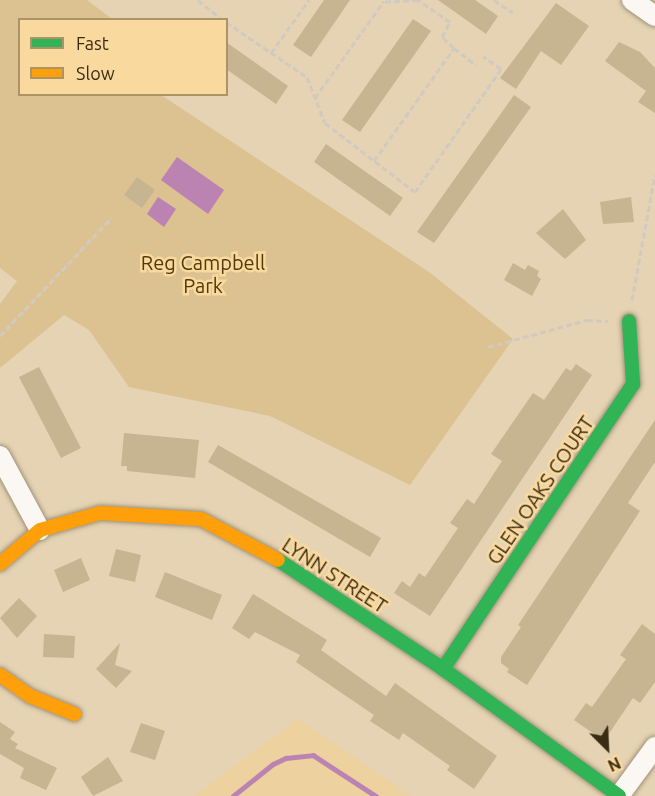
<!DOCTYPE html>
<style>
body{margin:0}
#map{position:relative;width:655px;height:796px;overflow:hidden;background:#e5d3b3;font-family:Ubuntu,sans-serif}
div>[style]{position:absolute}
.built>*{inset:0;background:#edd19e}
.green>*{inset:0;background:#dcc191}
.water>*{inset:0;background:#ba83b2}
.stream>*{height:4.5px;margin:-2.25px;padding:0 2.25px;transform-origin:2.25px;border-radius:2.25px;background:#ba83b2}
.building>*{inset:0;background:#c7b490}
.path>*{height:3px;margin-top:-1.5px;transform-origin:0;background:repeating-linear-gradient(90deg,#d1cac1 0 6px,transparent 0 9px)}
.roads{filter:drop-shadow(0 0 2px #a09278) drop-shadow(0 0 2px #a09278)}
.street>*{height:20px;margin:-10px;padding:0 10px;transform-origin:10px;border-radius:10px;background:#fbf8f4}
.fast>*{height:14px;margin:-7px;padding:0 7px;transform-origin:7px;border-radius:7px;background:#30b455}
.slow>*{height:14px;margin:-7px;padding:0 7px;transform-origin:7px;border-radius:7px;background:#ff9f0a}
span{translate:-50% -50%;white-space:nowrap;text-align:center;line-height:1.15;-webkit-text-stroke:5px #fad99e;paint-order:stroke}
.park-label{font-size:20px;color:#503a0b}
.street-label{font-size:20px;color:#392c14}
.legend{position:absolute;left:18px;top:18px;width:210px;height:78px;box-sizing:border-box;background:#fad99e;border:2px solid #ad9467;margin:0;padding:8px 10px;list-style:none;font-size:18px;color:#392c14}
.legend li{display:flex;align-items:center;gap:12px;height:30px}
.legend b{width:30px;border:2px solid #ad9467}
.north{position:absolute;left:577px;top:718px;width:60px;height:60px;-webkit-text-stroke:4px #fad99e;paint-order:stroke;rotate:156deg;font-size:16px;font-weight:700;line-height:24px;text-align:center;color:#392c14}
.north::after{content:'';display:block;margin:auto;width:21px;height:27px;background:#392c14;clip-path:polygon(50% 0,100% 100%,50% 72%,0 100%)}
</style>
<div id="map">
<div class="built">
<div style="clip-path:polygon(298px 719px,411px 796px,194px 796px)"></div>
</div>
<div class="green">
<div style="clip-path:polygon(0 0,87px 0,112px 19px,20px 20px,20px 94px,161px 95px,429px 272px,513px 339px,410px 485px,270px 416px,129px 387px,89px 330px,64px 315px,0 368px,0 304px,17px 281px,0 268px)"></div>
</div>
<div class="water">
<div style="clip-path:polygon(177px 157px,224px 190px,208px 214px,161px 180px)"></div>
<div style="clip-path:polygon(158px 197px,176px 209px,164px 227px,147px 214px)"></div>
</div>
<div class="stream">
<div style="left:233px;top:796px;width:51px;rotate:-38.7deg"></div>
<div style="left:273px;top:764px;width:14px;rotate:-25deg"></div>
<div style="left:286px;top:758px;width:27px;rotate:-6deg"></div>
<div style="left:313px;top:755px;width:75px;rotate:33.1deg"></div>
</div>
<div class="building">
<div style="clip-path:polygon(324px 0,350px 0,311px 57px,293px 45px)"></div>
<div style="clip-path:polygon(438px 0,475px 0,498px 16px,486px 34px)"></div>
<div style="clip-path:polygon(556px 3px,589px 26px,561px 65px,541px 51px,516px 89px,500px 78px)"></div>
<div style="clip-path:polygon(413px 19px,431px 31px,360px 132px,342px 120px)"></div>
<div style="clip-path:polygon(226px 42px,288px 86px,276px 104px,226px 69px)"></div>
<div style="clip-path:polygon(619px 42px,640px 52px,655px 68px,655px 113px,638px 102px,646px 91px,605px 61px)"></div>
<div style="clip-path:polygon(514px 95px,531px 107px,434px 243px,417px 232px)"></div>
<div style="clip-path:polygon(326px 144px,403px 198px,390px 216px,314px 162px)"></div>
<div style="clip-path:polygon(137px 177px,155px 190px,142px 208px,124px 195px)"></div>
<div style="clip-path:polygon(631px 197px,634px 222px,603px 224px,600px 202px)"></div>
<div style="clip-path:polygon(563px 209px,586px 240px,565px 259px,536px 233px)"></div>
<div style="clip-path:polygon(513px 263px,525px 270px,528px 265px,539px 271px,537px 276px,541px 279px,532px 296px,504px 280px)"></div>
<div style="clip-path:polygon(576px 364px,592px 375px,430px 616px,394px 593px,402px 581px,410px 587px,419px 573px,425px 577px,458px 528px,450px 523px,467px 499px,474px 504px,502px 461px,491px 454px,533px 393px,544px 400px,566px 368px,571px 371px)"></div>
<div style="clip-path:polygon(39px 367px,81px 448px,61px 458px,19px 377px)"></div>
<div style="clip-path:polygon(655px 420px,655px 462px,628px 503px,640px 511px,527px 685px,507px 672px,509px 669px,501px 663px,501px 657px,521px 627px,518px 625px)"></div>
<div style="clip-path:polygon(124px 433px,199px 440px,195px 478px,127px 471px,127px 466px,121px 466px)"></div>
<div style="clip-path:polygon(218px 445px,381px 538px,370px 557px,208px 462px)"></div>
<div style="clip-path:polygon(116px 549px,141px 555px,135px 582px,109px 576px)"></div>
<div style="clip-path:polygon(81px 558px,90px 580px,63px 592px,54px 570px)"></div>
<div style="clip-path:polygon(165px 572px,222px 595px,212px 620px,155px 597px)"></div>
<div style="clip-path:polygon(253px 594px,327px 640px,321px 650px,386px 696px,395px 683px,497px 756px,474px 789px,447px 770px,450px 766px,403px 733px,399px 740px,370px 721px,374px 715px,296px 662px,300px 655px,255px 632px,249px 639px,232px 628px)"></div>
<div style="clip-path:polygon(19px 598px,37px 616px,17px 638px,0 618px)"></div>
<div style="clip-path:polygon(642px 624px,655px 634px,655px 682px,640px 703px,633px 698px,604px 741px,574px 720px,586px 703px,592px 707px,626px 659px,620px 655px)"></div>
<div style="clip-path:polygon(44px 634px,75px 636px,74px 658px,43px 657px)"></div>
<div style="clip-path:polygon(120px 643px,115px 665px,132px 671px,116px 688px,96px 669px)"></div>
<div style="clip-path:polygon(0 722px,15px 732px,10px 739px,18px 744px,15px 748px,57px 768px,46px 790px,20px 778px,24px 768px,0 754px)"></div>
<div style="clip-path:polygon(141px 723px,165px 731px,155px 760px,130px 752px)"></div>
<div style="clip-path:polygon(108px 757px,123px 781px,93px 796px,81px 777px)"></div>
</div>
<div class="path">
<div style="left:198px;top:0;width:32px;rotate:39deg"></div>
<div style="left:494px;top:0;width:23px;rotate:34deg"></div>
<div style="left:226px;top:22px;width:98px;rotate:34.2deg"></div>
<div style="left:307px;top:77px;width:49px;rotate:68.6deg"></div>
<div style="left:325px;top:123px;width:113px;rotate:37.5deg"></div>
<div style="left:415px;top:192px;width:150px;rotate:-55deg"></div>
<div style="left:501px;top:69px;width:22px;rotate:-144deg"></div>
<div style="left:454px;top:48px;width:28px;rotate:38deg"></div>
<div style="left:271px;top:53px;width:65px;rotate:-54.4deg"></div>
<div style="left:315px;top:98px;width:119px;rotate:-54.6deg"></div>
<div style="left:374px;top:161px;width:138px;rotate:-54.7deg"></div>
<div style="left:454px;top:48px;width:16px;rotate:-137deg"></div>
<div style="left:442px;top:37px;width:17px;rotate:-62deg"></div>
<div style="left:450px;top:22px;width:39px;rotate:-145deg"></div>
<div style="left:418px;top:0;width:34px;rotate:177deg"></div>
<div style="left:632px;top:300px;width:127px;rotate:-79.6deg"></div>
<div style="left:0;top:336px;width:163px;rotate:-46.7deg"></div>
<div style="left:488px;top:347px;width:103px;rotate:-15.3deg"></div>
<div style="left:587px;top:320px;width:21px;rotate:3deg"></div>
</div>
<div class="roads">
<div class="street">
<div style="left:632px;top:0;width:28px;rotate:35deg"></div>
<div style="left:0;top:456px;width:84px;rotate:61.6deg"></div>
<div style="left:619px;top:796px;width:61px;rotate:-53.7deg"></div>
</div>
<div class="fast">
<div style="left:278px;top:560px;width:198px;rotate:33.4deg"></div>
<div style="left:443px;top:669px;width:217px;rotate:35.8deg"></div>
<div style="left:443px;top:669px;width:343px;rotate:-56.3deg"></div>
<div style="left:633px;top:384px;width:63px;rotate:-93.6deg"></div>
</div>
<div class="slow">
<div style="left:0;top:564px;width:52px;rotate:-40.4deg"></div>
<div style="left:40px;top:530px;width:62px;rotate:-15.8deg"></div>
<div style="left:100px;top:513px;width:101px;rotate:3.4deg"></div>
<div style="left:201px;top:519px;width:87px;rotate:28deg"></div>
<div style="left:0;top:675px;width:37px;rotate:35deg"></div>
<div style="left:30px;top:696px;width:48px;rotate:22.2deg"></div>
</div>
</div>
<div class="park-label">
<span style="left:203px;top:274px">Reg Campbell<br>Park</span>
</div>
<div class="street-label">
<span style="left:540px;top:490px;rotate:-56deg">GLEN OAKS COURT</span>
<span style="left:335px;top:575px;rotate:33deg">LYNN STREET</span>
</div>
<ul class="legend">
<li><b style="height:8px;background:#30b455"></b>Fast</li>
<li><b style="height:8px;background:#ff9f0a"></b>Slow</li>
</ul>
<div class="north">N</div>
</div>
